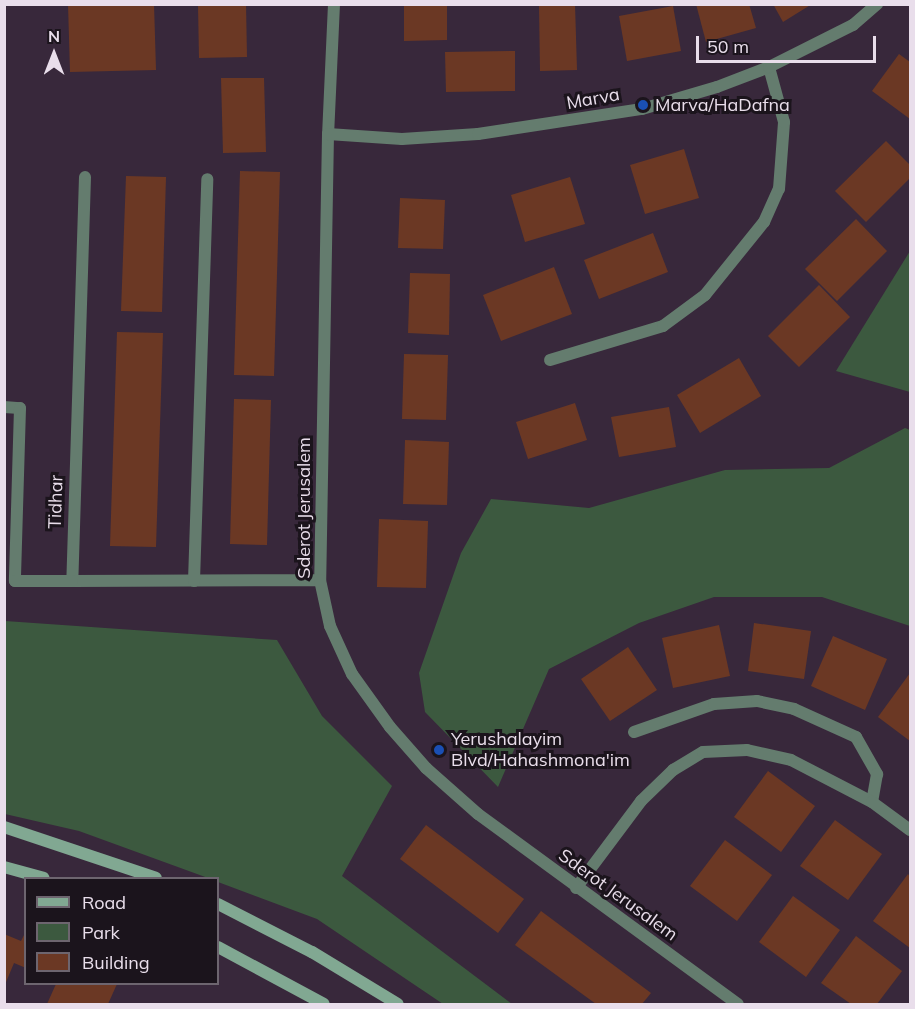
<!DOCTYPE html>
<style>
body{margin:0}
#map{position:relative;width:915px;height:1009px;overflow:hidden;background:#38283b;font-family:Mulish,sans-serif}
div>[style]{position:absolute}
.green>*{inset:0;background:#3c593f}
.building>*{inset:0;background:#6b3824}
.service>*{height:12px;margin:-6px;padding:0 6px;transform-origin:6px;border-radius:6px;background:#647c6e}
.minor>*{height:12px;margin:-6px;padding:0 6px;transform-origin:6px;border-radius:6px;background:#647c6e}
.tertiary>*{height:12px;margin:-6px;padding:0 6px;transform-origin:6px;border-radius:6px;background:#647c6e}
.secondary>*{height:12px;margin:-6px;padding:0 6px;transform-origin:6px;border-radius:6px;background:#81a892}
.dots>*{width:16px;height:16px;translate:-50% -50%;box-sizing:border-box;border:3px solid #1b141c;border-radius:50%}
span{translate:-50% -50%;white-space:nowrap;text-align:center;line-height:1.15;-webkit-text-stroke:6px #1b141c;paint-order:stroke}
.street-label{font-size:18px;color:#e9deeb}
.poi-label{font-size:18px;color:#e9deeb}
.left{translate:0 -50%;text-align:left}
.frame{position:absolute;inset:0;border:6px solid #e9deeb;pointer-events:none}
.legend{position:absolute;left:24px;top:877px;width:195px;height:108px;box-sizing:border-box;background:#1b141c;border:2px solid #6d656f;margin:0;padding:8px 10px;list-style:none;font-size:18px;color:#e9deeb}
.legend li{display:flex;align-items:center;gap:12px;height:30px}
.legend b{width:30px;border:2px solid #6d656f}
.north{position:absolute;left:24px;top:24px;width:60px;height:60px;-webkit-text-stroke:4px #1b141c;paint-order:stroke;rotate:0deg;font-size:16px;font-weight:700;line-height:24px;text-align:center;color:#e9deeb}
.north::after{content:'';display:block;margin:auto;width:21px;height:27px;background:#e9deeb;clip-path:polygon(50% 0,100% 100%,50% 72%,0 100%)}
.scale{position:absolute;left:696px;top:36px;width:180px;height:27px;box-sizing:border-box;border:3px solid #e9deeb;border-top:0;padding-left:8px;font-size:18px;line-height:21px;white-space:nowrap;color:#e9deeb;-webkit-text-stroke:4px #1b141c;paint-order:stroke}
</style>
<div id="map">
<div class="green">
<div style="clip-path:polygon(910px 251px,910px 392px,836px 371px)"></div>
<div style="clip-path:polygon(905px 428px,910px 430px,910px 626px,822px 597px,714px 597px,639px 623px,549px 669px,498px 787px,425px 712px,419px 673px,461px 553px,491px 499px,589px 508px,725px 470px,829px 468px)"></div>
<div style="clip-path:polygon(5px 621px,277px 640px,322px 716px,392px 786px,342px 876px,512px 1004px,443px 1004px,317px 919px,218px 882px,218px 878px,208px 878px,79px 831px,5px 814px)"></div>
</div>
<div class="building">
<div style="clip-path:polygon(68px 4px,154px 4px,156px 70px,70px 72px)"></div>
<div style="clip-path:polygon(246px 4px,247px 57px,199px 58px,198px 5px)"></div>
<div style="clip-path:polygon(404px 4px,447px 4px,447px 40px,404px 41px)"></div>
<div style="clip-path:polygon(539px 4px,575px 4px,577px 70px,540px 71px)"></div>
<div style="clip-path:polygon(696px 4px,749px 4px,756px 28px,706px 42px)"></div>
<div style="clip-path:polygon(773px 4px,812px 4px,783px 22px)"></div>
<div style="clip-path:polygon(673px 6px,681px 51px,627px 61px,619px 16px)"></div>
<div style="clip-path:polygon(515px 51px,515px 91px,446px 92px,445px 52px)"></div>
<div style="clip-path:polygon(899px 54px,910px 62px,910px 119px,872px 91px)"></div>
<div style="clip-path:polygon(221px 78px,264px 78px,266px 152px,223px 153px)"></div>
<div style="clip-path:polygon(886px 141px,910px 165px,910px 178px,866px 222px,835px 191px)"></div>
<div style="clip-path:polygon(684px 149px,699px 198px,645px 214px,630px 165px)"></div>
<div style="clip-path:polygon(240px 171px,280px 172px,274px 376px,234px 375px)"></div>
<div style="clip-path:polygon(126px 176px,166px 177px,162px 312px,121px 311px)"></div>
<div style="clip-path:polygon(570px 177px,585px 224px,525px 242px,511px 195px)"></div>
<div style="clip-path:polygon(400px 198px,445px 200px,443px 249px,398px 248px)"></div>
<div style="clip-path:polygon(856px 219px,887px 251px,837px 301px,805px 269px)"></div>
<div style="clip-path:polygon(653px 233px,668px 272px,599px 299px,584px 260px)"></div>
<div style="clip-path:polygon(554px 267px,572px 314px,501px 341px,483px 295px)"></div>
<div style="clip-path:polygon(410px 273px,450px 274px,449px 335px,408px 333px)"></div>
<div style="clip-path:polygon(819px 285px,850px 317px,799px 367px,768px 336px)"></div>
<div style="clip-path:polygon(117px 332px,163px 333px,156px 547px,110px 546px)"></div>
<div style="clip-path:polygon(404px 354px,448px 355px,446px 420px,402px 419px)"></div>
<div style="clip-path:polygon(739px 358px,761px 396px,700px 433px,677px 395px)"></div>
<div style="clip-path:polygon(234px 399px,271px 400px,267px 545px,230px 544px)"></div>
<div style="clip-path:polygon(575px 403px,587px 440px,528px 459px,516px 422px)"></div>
<div style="clip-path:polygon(669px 407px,676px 447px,619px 457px,611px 417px)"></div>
<div style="clip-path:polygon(405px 440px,449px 442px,447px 505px,403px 504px)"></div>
<div style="clip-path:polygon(379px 519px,428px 521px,426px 588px,377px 587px)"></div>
<div style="clip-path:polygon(754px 623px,811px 631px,804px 679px,748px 671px)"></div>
<div style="clip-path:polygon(719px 625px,730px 676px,673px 688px,662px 638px)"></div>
<div style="clip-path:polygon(833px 636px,887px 659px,865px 710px,811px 686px)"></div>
<div style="clip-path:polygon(628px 647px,657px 690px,610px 721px,581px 679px)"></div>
<div style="clip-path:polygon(910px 673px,910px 741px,878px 717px)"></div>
<div style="clip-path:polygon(768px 771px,815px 806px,781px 852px,734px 817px)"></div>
<div style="clip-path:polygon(835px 820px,882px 854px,848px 900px,800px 866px)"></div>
<div style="clip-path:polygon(426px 825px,524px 899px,498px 933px,400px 859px)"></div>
<div style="clip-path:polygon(725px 840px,772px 875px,737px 921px,690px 886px)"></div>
<div style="clip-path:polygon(908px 874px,910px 877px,910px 948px,873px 921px)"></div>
<div style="clip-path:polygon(793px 896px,840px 930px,806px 977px,759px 942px)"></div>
<div style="clip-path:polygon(541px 911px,651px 993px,642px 1004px,596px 1004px,515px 945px)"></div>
<div style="clip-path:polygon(26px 931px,26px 968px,14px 963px,4px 987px,4px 934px,21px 941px)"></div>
<div style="clip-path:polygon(856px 936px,902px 971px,877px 1004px,851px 1004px,821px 983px)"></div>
<div style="clip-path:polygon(56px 984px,117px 984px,108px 1004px,47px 1004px)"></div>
</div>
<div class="service">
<div style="left:550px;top:360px;width:118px;rotate:-16.7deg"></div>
<div style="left:663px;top:326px;width:52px;rotate:-36.4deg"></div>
<div style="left:705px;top:295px;width:94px;rotate:-51.1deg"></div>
<div style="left:764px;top:222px;width:36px;rotate:-66deg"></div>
<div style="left:779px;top:189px;width:67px;rotate:-85.7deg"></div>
<div style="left:784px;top:122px;width:57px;rotate:-105.3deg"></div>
<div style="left:634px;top:732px;width:85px;rotate:-19.3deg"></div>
<div style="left:714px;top:704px;width:43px;rotate:-4deg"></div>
<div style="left:757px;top:701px;width:38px;rotate:12deg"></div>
<div style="left:794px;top:709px;width:68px;rotate:24.3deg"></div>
<div style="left:856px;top:737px;width:43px;rotate:60.4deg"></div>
<div style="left:877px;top:774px;width:28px;rotate:100deg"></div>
</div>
<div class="minor">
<div style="left:85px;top:177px;width:404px;rotate:91.8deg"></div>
<div style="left:72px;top:581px;width:248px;rotate:-0.2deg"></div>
<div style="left:4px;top:407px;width:16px;rotate:4deg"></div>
<div style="left:20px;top:408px;width:173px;rotate:91.7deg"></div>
<div style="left:15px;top:581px;width:57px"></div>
<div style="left:194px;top:581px;width:402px;rotate:-88.1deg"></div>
<div style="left:576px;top:888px;width:109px;rotate:-53.2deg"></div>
<div style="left:641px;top:801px;width:45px;rotate:-44.1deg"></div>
<div style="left:673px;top:770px;width:35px;rotate:-31deg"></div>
<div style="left:703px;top:752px;width:44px;rotate:-2.6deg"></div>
<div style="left:747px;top:750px;width:45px;rotate:12.8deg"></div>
<div style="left:791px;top:760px;width:91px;rotate:27.4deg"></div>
<div style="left:872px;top:802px;width:47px;rotate:36.4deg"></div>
</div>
<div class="tertiary">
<div style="left:334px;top:4px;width:130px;rotate:92.6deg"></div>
<div style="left:328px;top:134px;width:446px;rotate:91deg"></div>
<div style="left:320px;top:580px;width:47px;rotate:77.7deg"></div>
<div style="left:330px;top:626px;width:53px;rotate:65.4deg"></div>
<div style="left:352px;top:674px;width:65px;rotate:54.4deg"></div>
<div style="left:390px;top:727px;width:55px;rotate:48.7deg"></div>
<div style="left:426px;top:768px;width:69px;rotate:41.5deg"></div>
<div style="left:478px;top:814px;width:322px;rotate:36.2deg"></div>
<div style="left:328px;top:134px;width:74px;rotate:3.9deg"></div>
<div style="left:402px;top:139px;width:76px;rotate:-3.8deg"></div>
<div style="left:478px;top:134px;width:166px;rotate:-8.7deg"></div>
<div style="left:642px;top:109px;width:78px;rotate:-16.3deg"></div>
<div style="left:717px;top:87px;width:56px;rotate:-21deg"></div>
<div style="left:769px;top:67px;width:94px;rotate:-26.6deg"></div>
<div style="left:853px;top:25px;width:32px;rotate:-41deg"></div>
</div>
<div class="secondary">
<div style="left:4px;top:827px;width:160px;rotate:18.5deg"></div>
<div style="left:4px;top:867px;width:41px;rotate:15.4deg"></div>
<div style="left:218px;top:904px;width:106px;rotate:27.1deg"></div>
<div style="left:312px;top:952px;width:100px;rotate:31.2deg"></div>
<div style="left:218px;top:947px;width:120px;rotate:28.3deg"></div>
</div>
<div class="dots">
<div style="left:643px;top:105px;background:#1a4fb4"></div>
<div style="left:439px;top:750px;background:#1a4fb4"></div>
</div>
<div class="street-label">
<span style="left:593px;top:99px;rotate:-10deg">Marva</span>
<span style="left:56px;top:502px;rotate:-88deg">Tidhar</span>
<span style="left:304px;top:508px;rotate:-90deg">Sderot Jerusalem</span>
<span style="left:618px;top:895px;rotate:36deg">Sderot Jerusalem</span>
</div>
<div class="poi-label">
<span class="left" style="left:655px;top:105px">Marva/HaDafna</span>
<span class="left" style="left:451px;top:750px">Yerushalayim<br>Blvd/Hahashmona'im</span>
</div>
<div class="frame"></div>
<ul class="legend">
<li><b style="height:8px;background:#81a892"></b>Road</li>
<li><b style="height:16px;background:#3c593f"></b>Park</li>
<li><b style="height:16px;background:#6b3824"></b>Building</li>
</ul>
<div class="north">N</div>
<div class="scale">50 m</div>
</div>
